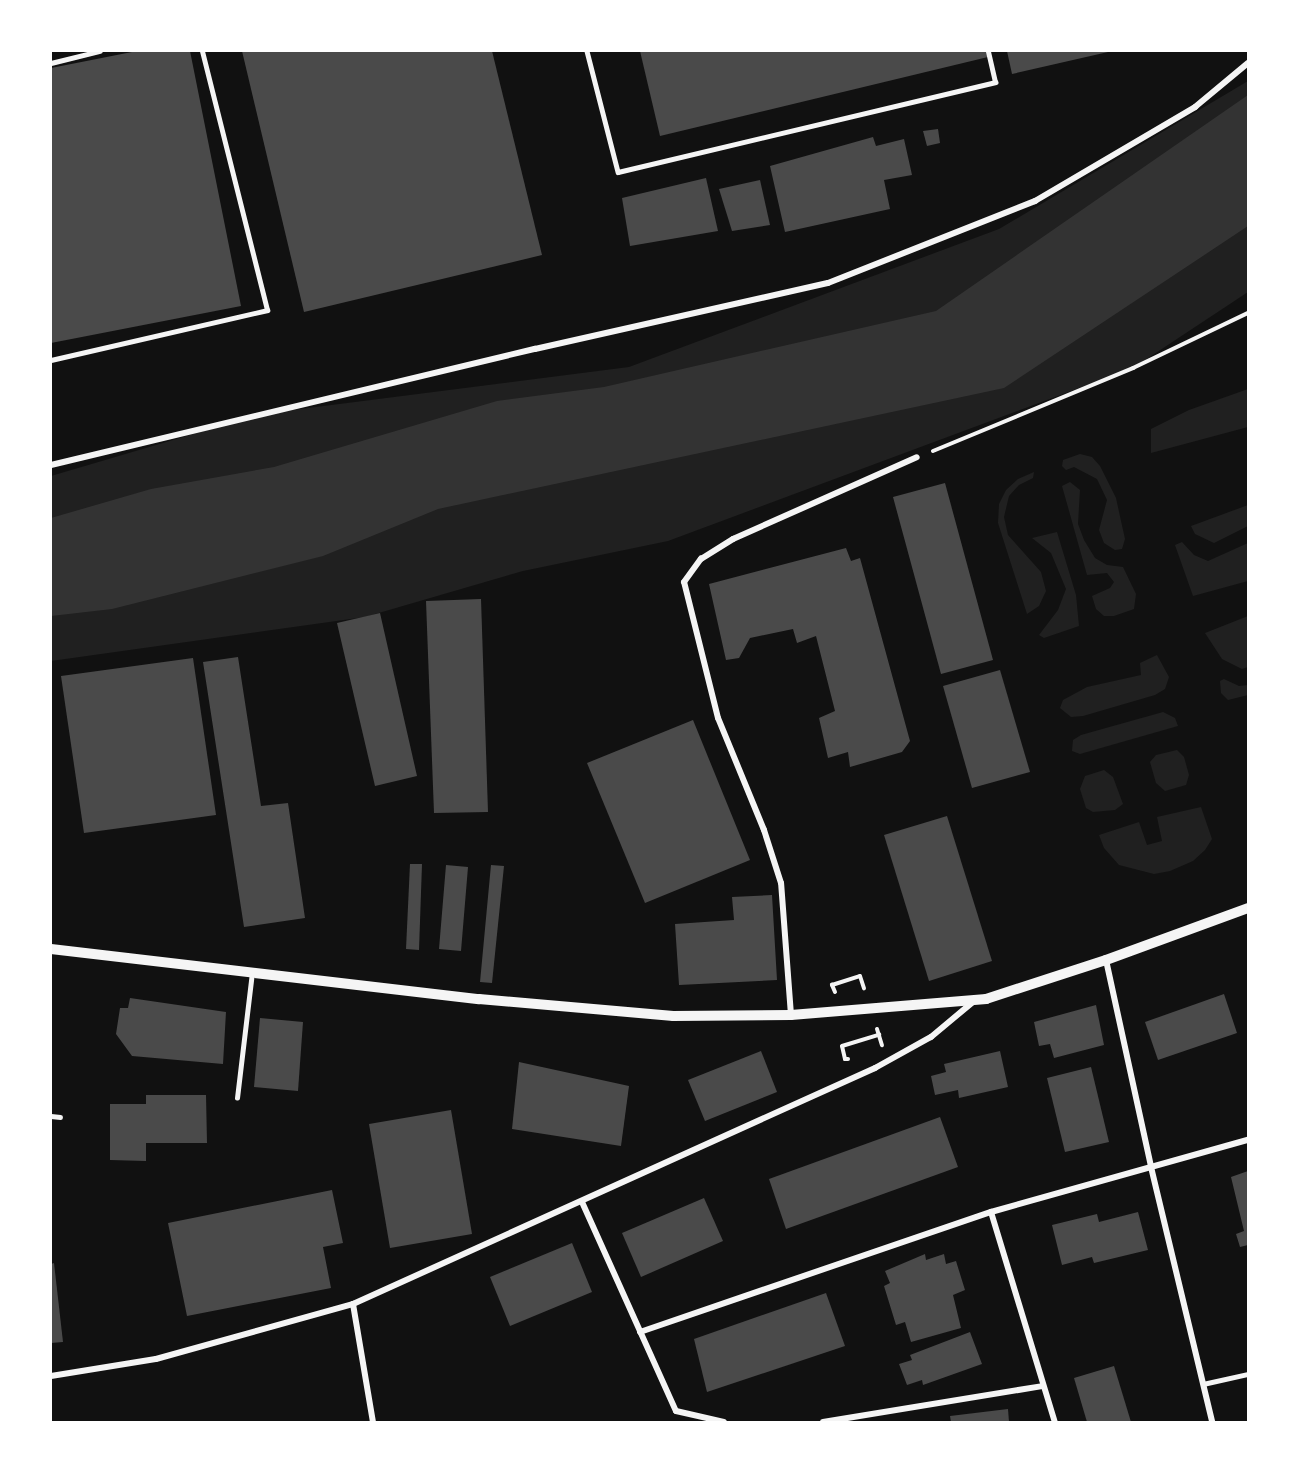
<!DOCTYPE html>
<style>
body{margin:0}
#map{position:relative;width:1299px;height:1473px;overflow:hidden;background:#111;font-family:"Golos Text",sans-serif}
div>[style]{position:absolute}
.green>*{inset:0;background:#202020}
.water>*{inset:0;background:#333}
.building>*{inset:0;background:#4a4a4a}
.path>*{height:4px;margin:-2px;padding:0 2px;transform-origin:2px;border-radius:2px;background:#f5f5f5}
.service>*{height:4.5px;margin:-2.25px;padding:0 2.25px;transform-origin:2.25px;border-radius:2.25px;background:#f5f5f5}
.minor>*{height:6px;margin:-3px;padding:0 3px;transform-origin:3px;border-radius:3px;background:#f5f5f5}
.tertiary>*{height:10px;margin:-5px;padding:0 5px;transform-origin:5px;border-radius:5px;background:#f5f5f5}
span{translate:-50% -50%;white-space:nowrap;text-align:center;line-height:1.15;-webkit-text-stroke:5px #fff;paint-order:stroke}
.frame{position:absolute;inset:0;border:52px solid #fff;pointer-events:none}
</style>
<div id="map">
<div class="green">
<div style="clip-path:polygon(1248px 81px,1248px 292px,1133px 368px,668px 541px,523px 571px,365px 617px,51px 661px,51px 476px,261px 414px,629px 367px,999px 229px)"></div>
<div style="clip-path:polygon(1248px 389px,1248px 427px,1151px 453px,1151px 429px,1189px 410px)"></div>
<div style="clip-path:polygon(1080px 454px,1092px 457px,1100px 466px,1116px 498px,1125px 539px,1122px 549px,1115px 550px,1104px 543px,1099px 530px,1107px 500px,1097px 479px,1074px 467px,1066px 470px,1062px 466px,1063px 460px)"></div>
<div style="clip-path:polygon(1034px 472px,1033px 478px,1019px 485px,1009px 496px,1004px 517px,1008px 535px,1041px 572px,1046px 591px,1039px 606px,1027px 614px,998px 523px,999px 504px,1006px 490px,1018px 479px)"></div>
<div style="clip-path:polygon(1070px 482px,1080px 490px,1078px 524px,1084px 540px,1095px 558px,1107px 565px,1123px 567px,1136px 594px,1134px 609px,1114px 616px,1104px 616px,1096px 609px,1092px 596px,1110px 588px,1114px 582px,1107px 573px,1087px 575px,1062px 486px)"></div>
<div style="clip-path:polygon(1248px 505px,1248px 526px,1214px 543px,1195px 534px,1191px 526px)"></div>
<div style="clip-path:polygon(1057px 532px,1076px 595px,1079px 626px,1044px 638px,1039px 635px,1058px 610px,1066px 589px,1051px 553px,1032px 538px)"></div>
<div style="clip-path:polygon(1182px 542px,1194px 555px,1208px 561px,1248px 543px,1248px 581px,1193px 596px,1175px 545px)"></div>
<div style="clip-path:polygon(1248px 616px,1248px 667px,1242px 669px,1222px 659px,1205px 633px)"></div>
<div style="clip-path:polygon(1157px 655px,1169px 677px,1165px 689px,1155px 695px,1083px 716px,1071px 717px,1060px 708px,1063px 700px,1087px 687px,1141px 675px,1140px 663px)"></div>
<div style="clip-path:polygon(1224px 679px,1239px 686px,1248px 685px,1248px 695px,1228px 700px,1221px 693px,1220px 681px)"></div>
<div style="clip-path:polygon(1163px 712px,1175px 718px,1178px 726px,1080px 754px,1072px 751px,1073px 740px,1081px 735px)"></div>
<div style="clip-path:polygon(1177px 750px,1184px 757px,1189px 775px,1186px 785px,1165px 791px,1156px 783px,1150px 762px,1156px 755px)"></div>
<div style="clip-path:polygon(1104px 770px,1113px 777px,1123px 804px,1115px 810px,1093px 812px,1086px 808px,1080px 789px,1085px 776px)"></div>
<div style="clip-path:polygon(1201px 807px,1212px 839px,1205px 850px,1193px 861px,1170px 871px,1154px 874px,1119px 865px,1104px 848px,1099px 835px,1139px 822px,1147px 845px,1162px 841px,1157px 817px)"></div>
</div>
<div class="water">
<div style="clip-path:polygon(1248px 95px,1248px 226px,1004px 388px,438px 509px,323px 556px,112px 609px,51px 616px,51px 518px,151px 489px,274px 467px,497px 401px,604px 387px,936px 311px)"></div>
</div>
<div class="building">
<div style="clip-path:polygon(137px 51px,190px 51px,241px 306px,51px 343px,51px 68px)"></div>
<div style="clip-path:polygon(242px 51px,492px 51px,542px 255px,304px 312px)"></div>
<div style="clip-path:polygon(640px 51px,987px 51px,988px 57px,660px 136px)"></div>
<div style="clip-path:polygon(1007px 51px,1108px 51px,1108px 52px,1012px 74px)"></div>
<div style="clip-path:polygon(938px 129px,940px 143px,927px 146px,923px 131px)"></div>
<div style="clip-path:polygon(873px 137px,876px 146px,904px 139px,912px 175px,884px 180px,890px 209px,785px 232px,770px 166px)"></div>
<div style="clip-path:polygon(706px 178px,718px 231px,630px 246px,622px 198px)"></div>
<div style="clip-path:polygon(760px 180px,770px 225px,732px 231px,719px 189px)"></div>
<div style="clip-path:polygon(945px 483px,993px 660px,941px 674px,893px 497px)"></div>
<div style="clip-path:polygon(846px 548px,851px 561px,860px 558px,910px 741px,902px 752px,850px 767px,848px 752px,828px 758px,819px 718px,835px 711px,816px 636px,797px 643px,793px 629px,750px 638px,739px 658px,726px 660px,709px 584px)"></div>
<div style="clip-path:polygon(481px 599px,488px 812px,434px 813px,426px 601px)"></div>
<div style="clip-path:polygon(380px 613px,417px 776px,375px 786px,337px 623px)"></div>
<div style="clip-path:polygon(238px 657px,261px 806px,288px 803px,305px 918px,244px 927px,203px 662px)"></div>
<div style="clip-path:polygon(193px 658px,216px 815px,84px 833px,61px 676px)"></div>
<div style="clip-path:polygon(1000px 670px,1030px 772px,972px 788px,943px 686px)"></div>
<div style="clip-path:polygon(693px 720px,750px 860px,645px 903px,587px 763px)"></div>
<div style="clip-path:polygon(947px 816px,992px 961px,929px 981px,884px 835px)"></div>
<div style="clip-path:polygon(410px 864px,422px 864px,419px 950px,406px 949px)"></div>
<div style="clip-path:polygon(446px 865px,468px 867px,461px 951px,439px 949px)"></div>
<div style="clip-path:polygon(491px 865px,504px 866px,492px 983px,480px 982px)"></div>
<div style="clip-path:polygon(772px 895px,777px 980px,679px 985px,675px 924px,734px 920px,732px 897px)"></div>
<div style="clip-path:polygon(1224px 994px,1237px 1033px,1158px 1060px,1145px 1022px)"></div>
<div style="clip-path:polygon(130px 998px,226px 1012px,223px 1064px,132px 1056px,116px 1034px,120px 1008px,128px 1008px)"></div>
<div style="clip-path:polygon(1096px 1005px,1104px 1045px,1054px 1058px,1050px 1044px,1039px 1046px,1034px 1022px)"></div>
<div style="clip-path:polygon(260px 1018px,303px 1022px,298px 1091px,254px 1087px)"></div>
<div style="clip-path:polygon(761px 1051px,777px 1092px,705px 1121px,688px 1080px)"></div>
<div style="clip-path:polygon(1000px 1051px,1008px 1087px,959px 1098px,958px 1090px,935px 1095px,931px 1076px,946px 1072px,944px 1064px)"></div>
<div style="clip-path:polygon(519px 1062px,629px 1086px,621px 1146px,512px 1129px)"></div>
<div style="clip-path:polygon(1091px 1067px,1109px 1142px,1065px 1152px,1047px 1078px)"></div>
<div style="clip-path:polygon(146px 1095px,206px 1095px,207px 1143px,146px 1143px,146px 1161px,110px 1160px,110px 1104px,146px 1104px)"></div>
<div style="clip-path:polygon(451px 1110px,472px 1234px,390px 1248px,369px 1124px)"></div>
<div style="clip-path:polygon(940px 1117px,958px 1167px,786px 1229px,769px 1179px)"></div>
<div style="clip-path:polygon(1248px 1171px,1248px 1245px,1240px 1247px,1236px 1234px,1244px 1231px,1231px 1177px)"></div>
<div style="clip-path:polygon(332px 1190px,343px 1243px,323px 1247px,331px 1288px,187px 1316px,168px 1223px)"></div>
<div style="clip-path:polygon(704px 1198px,723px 1241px,641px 1277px,622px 1233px)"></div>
<div style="clip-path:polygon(1138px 1212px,1148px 1250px,1094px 1263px,1092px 1257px,1062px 1265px,1052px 1225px,1097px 1214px,1099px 1222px)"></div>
<div style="clip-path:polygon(572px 1243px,592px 1292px,510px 1326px,490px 1277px)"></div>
<div style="clip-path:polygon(925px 1254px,926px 1260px,944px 1254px,946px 1264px,956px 1261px,965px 1290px,953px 1295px,961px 1328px,911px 1342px,905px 1322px,896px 1325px,884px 1286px,890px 1283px,885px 1271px)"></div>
<div style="clip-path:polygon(54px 1263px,63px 1342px,51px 1343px,51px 1264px)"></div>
<div style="clip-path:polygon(826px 1293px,845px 1346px,707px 1392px,694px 1339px)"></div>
<div style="clip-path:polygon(970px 1332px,982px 1364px,923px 1385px,922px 1380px,907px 1385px,899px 1364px,912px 1360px,910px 1355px)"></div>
<div style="clip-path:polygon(1114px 1366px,1131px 1422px,1087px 1422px,1074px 1378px)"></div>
<div style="clip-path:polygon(1008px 1409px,1009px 1422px,951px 1422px,950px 1416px)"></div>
</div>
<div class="path">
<div style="left:933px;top:451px;width:217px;rotate:-22.5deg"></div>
<div style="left:1133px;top:368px;width:127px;rotate:-25.6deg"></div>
<div style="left:835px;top:992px;width:8px;rotate:-113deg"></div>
<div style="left:832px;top:985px;width:29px;rotate:-18deg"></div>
<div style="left:860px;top:976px;width:13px;rotate:72deg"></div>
<div style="left:877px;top:1029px;width:17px;rotate:73deg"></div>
<div style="left:848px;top:1059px;width:3px;rotate:180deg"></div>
<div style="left:845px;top:1059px;width:13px;rotate:-103deg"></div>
<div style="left:842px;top:1046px;width:39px;rotate:-17deg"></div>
</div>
<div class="service">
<div style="left:587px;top:51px;width:125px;rotate:75.6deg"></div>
<div style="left:618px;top:172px;width:388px;rotate:-13.4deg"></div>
<div style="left:995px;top:82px;width:32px;rotate:-103deg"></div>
<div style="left:51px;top:63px;width:50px;rotate:-13.8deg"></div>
<div style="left:51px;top:360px;width:222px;rotate:-13deg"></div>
<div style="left:267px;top:310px;width:267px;rotate:-104.1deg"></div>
<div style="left:237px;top:1098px;width:127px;rotate:-83.2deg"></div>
<div style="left:51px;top:1116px;width:9px;rotate:6deg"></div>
<div style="left:1203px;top:1384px;width:46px;rotate:-12.5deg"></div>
</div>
<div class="minor">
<div style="left:51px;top:465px;width:498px;rotate:-13.5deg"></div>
<div style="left:535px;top:349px;width:300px;rotate:-12.7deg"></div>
<div style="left:828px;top:283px;width:223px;rotate:-21.6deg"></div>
<div style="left:1035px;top:201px;width:186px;rotate:-30.4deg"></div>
<div style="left:1195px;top:107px;width:69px;rotate:-39.7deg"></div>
<div style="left:1106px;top:960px;width:212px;rotate:77.7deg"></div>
<div style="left:1151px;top:1167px;width:262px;rotate:76.5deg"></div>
<div style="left:791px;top:1015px;width:132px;rotate:-94.3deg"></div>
<div style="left:781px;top:883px;width:56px;rotate:-107.8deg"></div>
<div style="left:764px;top:830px;width:121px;rotate:-112.3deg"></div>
<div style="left:718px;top:718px;width:140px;rotate:-104deg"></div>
<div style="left:684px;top:582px;width:29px;rotate:-54deg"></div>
<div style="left:701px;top:559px;width:38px;rotate:-32deg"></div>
<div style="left:733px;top:539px;width:201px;rotate:-24deg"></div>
<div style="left:582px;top:1202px;width:229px;rotate:65.8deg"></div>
<div style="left:676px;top:1411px;width:49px;rotate:12.9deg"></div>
<div style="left:991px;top:1212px;width:220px;rotate:73.1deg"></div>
<div style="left:353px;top:1304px;width:120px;rotate:80.4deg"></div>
<div style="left:640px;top:1332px;width:371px;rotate:-18.9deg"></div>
<div style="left:991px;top:1212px;width:267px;rotate:-15.7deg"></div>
<div style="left:51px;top:1376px;width:106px;rotate:-9.2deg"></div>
<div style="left:156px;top:1359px;width:205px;rotate:-15.6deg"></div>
<div style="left:353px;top:1304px;width:573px;rotate:-24.33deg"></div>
<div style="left:875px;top:1068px;width:64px;rotate:-29deg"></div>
<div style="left:931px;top:1037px;width:56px;rotate:-39.9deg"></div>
<div style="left:823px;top:1422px;width:222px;rotate:-9.3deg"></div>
</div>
<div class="tertiary">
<div style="left:51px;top:949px;width:431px;rotate:6.7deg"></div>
<div style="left:479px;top:999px;width:195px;rotate:5deg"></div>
<div style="left:673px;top:1016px;width:118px;rotate:-0.5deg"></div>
<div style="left:791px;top:1015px;width:196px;rotate:-4.7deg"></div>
<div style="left:986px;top:999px;width:126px;rotate:-18deg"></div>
<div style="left:1106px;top:960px;width:151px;rotate:-20.1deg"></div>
</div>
<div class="frame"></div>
</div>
